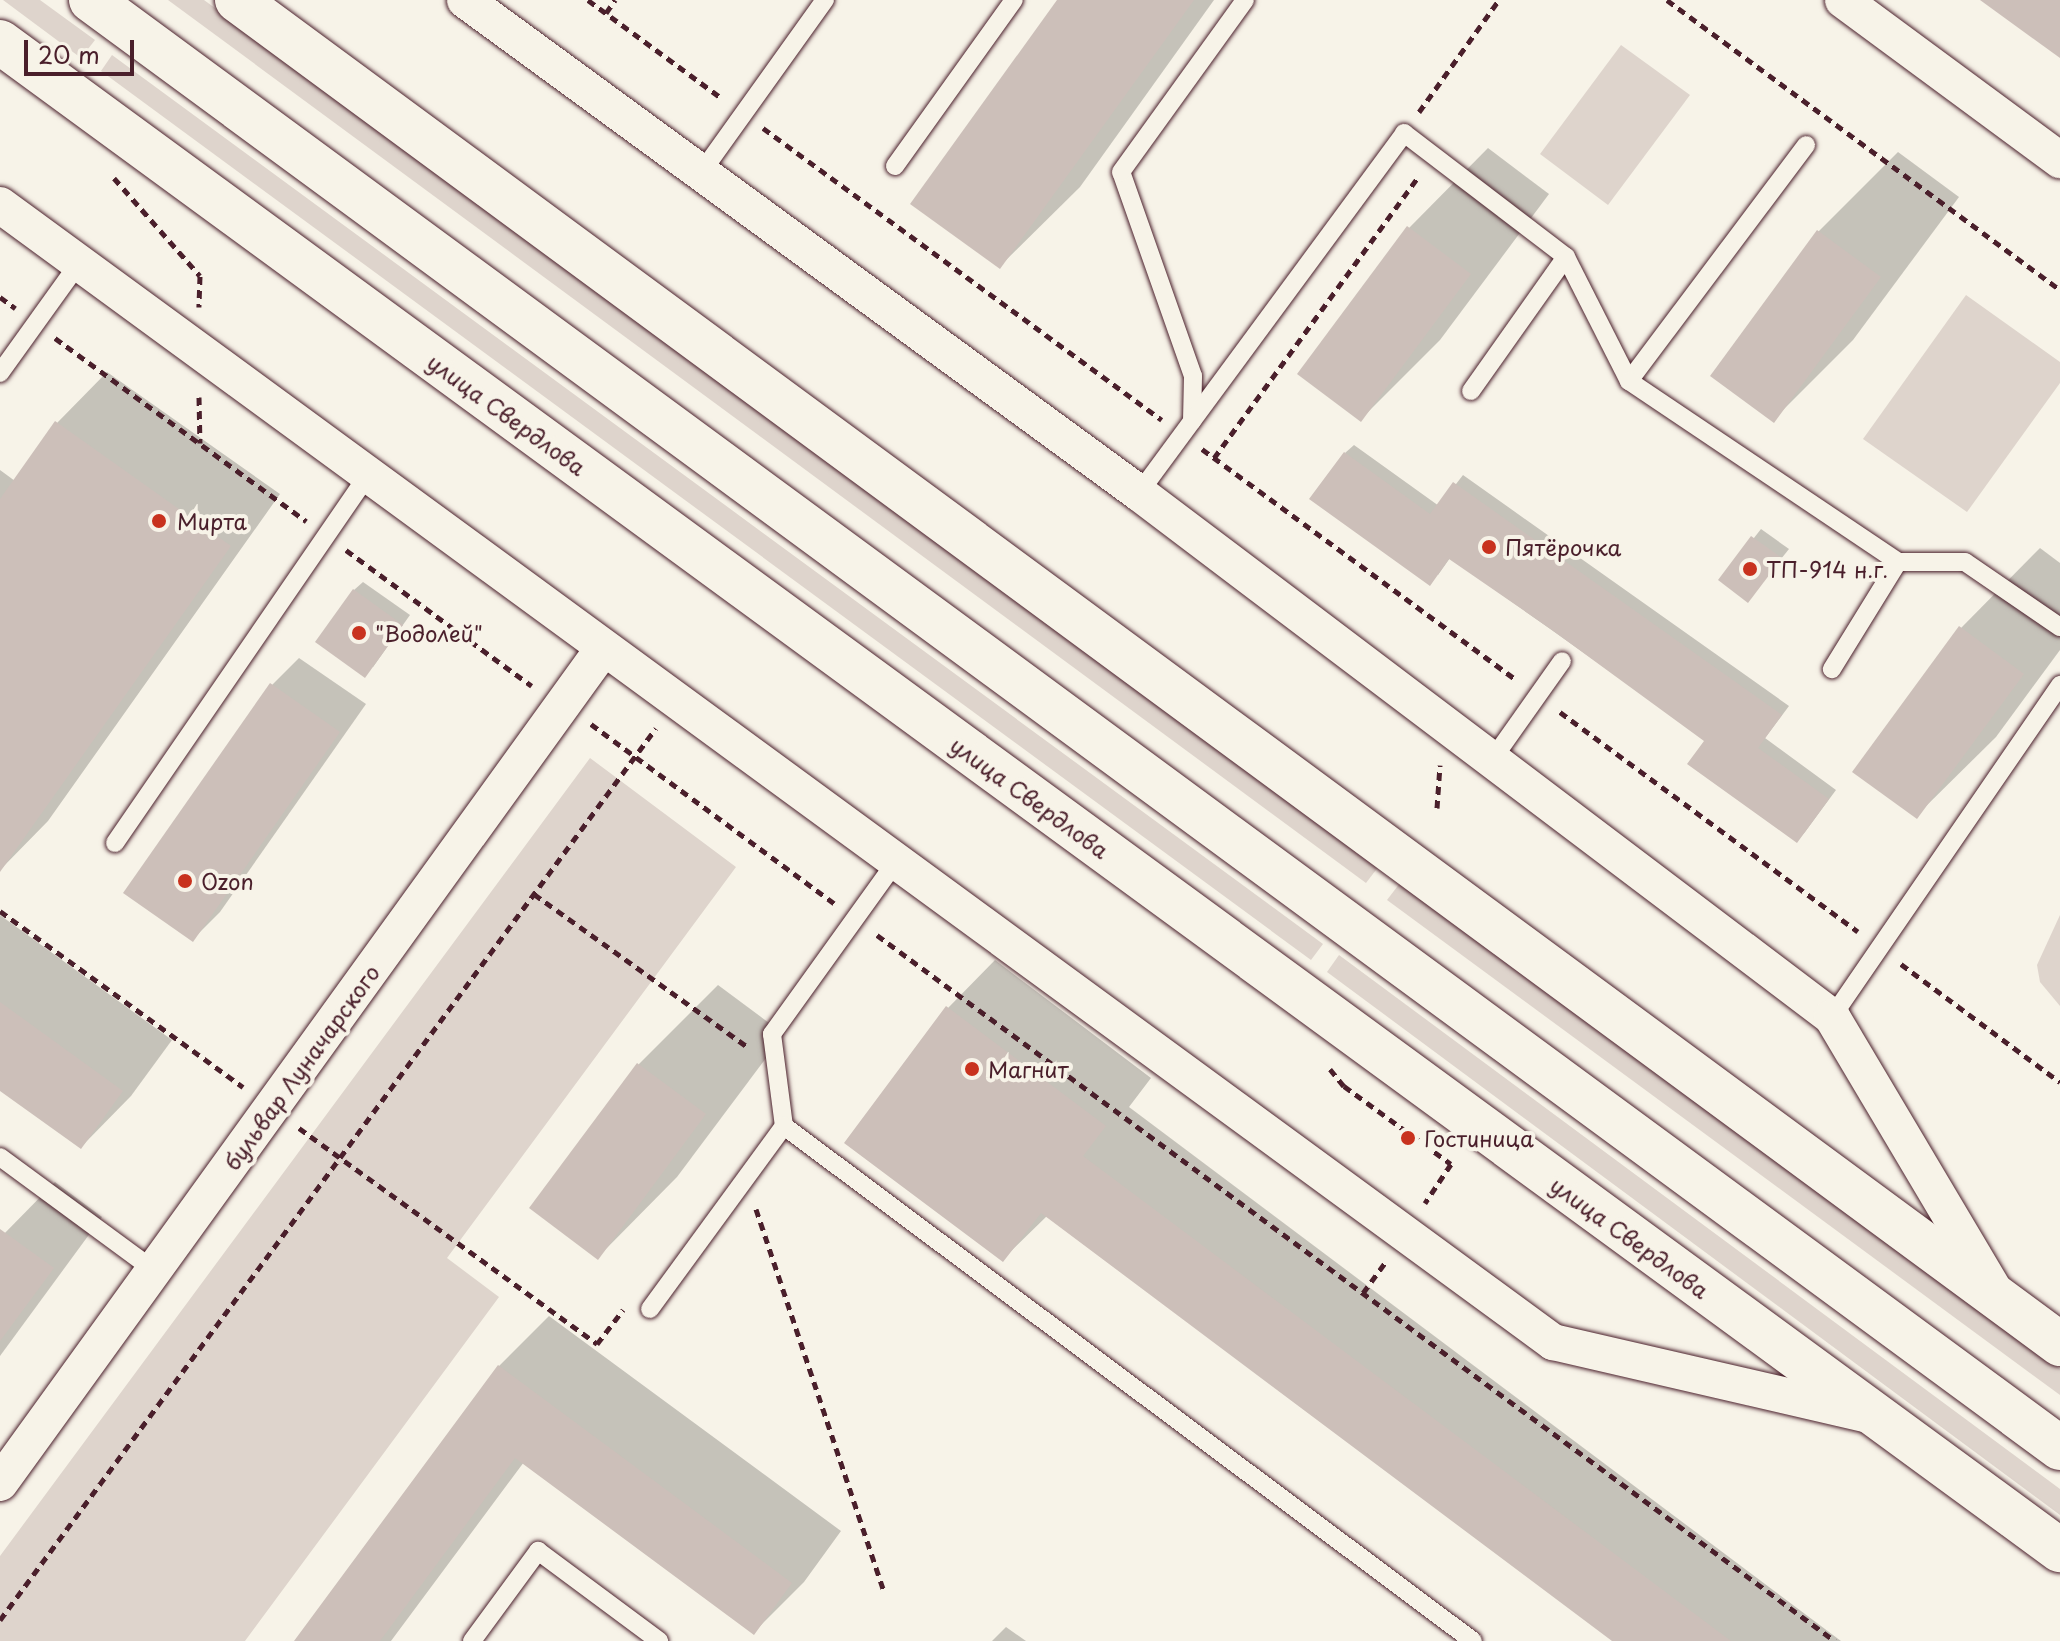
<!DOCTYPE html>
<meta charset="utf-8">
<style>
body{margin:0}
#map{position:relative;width:2060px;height:1641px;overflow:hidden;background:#f7f3e8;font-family:"Playpen Sans",sans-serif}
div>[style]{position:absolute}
.green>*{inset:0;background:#ded4cc}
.shadow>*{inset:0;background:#0003}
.building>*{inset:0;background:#ccbfb9}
.path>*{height:5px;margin-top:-2.5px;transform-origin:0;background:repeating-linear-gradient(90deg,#4a1f2b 0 8px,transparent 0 14px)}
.roads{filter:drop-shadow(0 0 2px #4a1f2b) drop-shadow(0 0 2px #4a1f2b)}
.lane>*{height:18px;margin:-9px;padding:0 9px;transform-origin:9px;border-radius:9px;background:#f7f3e8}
.street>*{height:36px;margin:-18px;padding:0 18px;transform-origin:18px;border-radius:18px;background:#f7f3e8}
.secondary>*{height:44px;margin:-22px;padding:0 22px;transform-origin:22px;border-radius:22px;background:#f7f3e8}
.dots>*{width:22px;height:22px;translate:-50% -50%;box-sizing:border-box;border:4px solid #f7f3e8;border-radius:50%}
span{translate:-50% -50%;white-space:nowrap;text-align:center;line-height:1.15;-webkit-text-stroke:8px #f7f3e8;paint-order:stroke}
.street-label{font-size:22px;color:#4a1f2b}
.poi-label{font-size:22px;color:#4a1f2b}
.left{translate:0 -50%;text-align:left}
.scale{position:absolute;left:24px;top:40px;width:110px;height:36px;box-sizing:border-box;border:4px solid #4a1f2b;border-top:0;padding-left:10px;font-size:24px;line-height:28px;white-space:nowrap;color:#4a1f2b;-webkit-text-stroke:6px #f7f3e8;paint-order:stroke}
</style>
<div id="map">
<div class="green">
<div style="clip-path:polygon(3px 0,40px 0,95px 40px,81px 58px)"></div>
<div style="clip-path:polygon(168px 0,204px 0,1379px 866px,1366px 883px)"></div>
<div style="clip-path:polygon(1621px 45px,1690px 95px,1608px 205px,1540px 154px)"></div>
<div style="clip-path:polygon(112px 55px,1323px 944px,1311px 960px,101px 71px)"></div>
<div style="clip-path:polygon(1966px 295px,2060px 362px,2060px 383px,1967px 512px,1863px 439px)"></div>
<div style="clip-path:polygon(590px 758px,736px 867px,447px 1258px,499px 1297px,245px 1641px,0 1641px,0 1556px)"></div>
<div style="clip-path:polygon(1400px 883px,2060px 1369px,2060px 1395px,1387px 900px)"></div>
<div style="clip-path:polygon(2060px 915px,2060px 1006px,2040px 982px,2037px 965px)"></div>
<div style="clip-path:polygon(1339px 955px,2060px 1489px,2060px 1515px,1327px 972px)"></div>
</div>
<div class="shadow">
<div style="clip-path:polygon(1060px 0,1214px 0,1080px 187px,1000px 266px)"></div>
<div style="clip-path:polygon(1488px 148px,1549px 194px,1440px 340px,1360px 420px,1409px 228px)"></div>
<div style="clip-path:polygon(1898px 152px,1959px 197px,1853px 340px,1773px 420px,1818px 232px)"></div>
<div style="clip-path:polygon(107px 372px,280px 494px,48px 821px,0 870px,0 470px,15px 481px,57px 423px)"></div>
<div style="clip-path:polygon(1354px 445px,1439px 506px,1463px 475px,1789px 706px,1765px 738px,1836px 790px,1805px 832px,1797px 841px,1707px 740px,1450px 558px,1438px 575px,1345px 453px)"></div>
<div style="clip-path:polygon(1761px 529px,1789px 549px,1748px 600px,1721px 580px)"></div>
<div style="clip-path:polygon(2040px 548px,2060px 563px,2060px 650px,1996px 737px,1916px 816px,1961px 628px)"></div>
<div style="clip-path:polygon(363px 582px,410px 615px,373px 667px,354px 590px)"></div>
<div style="clip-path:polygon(299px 658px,366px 704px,220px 912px,193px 939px,272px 685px)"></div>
<div style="clip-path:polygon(0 915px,172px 1040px,131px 1096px,81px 1147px,0 1088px)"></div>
<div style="clip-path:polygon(995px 960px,1151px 1078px,1129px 1107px,1841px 1641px,1616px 1641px,1048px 1215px,1003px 1259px,948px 1008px)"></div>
<div style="clip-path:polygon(718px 985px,784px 1034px,677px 1177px,598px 1257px,639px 1064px)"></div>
<div style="clip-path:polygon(55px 1182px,102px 1217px,0 1356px,0 1238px)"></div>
<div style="clip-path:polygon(549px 1316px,841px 1531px,804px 1582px,754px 1632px,524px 1462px,391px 1641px,296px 1641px,499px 1366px)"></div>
<div style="clip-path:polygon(1006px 1627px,1026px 1641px,992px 1641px)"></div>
</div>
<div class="building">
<div style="clip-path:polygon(1057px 0,1194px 0,1000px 269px,910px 204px)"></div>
<div style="clip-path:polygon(1980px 0,2060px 0,2060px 58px)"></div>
<div style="clip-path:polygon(1407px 226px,1471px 274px,1361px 422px,1297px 374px)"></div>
<div style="clip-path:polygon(1817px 230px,1881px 277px,1774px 423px,1710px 376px)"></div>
<div style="clip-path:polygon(55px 421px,231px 546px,0 872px,0 499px)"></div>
<div style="clip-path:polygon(1344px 452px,1430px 514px,1453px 482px,1782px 715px,1758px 748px,1829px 799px,1797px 843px,1687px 764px,1704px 741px,1552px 630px,1449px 559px,1430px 586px,1309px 499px)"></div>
<div style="clip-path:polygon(1751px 536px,1782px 558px,1748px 603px,1718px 580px)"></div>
<div style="clip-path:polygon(353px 589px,403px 625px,365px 678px,315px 642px)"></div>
<div style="clip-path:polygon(1959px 626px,2024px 674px,1917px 819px,1852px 772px)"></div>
<div style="clip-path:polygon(270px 683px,340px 732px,193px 942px,123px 893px)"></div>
<div style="clip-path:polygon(0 1002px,123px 1091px,81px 1149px,0 1091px)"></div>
<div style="clip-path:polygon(946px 1006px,1106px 1126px,1083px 1156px,1731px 1641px,1612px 1641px,1041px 1213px,1003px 1262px,844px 1143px)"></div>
<div style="clip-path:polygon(637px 1063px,706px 1114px,598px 1260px,529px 1208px)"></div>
<div style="clip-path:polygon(0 1229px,54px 1268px,0 1341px)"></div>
<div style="clip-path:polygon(498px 1365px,792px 1583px,754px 1635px,515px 1458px,380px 1641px,294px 1641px)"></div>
</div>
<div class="path">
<div style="left:588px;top:0;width:167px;rotate:36.3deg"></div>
<div style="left:1667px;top:0;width:488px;rotate:36.4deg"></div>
<div style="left:606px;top:13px;width:16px;rotate:-55deg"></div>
<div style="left:1419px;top:112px;width:138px;rotate:-54.5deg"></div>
<div style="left:763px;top:128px;width:494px;rotate:36.2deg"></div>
<div style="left:114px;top:178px;width:130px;rotate:48.7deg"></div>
<div style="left:200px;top:276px;width:31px;rotate:92deg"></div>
<div style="left:0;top:297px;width:19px;rotate:36deg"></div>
<div style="left:55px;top:338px;width:311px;rotate:36.1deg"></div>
<div style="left:199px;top:397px;width:46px;rotate:88.8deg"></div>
<div style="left:1202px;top:449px;width:390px;rotate:36.3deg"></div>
<div style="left:1214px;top:458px;width:345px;rotate:-54deg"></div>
<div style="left:346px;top:550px;width:230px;rotate:36.2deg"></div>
<div style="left:1560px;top:712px;width:370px;rotate:36.4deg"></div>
<div style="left:591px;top:724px;width:302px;rotate:36.4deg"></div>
<div style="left:1437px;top:808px;width:43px;rotate:-86deg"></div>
<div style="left:534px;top:894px;width:263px;rotate:35.6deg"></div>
<div style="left:0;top:911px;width:300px;rotate:35.9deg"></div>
<div style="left:877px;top:935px;width:1190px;rotate:36.39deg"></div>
<div style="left:1901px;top:964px;width:198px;rotate:36.6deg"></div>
<div style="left:1330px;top:1069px;width:22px;rotate:51deg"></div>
<div style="left:1344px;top:1086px;width:132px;rotate:36.1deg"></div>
<div style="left:1451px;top:1164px;width:47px;rotate:123.7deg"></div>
<div style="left:299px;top:1128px;width:368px;rotate:35.9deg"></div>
<div style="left:597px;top:1344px;width:43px;rotate:-52.6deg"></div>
<div style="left:756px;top:1209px;width:401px;rotate:71.5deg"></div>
<div style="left:1363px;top:1293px;width:39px;rotate:-54deg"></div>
<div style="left:0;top:1620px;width:1107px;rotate:-53.67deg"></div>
</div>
<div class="roads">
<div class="lane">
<div style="left:895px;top:166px;width:204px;rotate:-54.4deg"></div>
<div style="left:701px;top:173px;width:213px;rotate:-54.4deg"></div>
<div style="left:0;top:373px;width:135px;rotate:-54.3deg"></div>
<div style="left:1629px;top:381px;width:295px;rotate:-53.1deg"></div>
<div style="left:1471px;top:391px;width:164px;rotate:-54.7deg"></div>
<div style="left:1192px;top:421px;width:45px;rotate:-88.7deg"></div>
<div style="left:1193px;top:376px;width:216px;rotate:-109.4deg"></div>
<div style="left:1121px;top:172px;width:212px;rotate:-54.2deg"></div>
<div style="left:1139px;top:493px;width:447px;rotate:-53.6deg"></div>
<div style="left:1404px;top:133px;width:204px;rotate:37.4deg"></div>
<div style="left:1566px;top:257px;width:139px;rotate:63.1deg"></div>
<div style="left:1629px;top:381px;width:324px;rotate:33.9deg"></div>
<div style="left:1898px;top:562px;width:126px;rotate:121.7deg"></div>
<div style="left:1898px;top:562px;width:67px"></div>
<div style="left:1965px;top:562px;width:115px;rotate:34.4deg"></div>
<div style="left:1492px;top:760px;width:121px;rotate:-54.7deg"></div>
<div style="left:115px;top:843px;width:447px;rotate:-55.5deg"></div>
<div style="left:895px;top:863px;width:211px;rotate:125.7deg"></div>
<div style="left:772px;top:1034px;width:93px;rotate:82.6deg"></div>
<div style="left:784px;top:1126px;width:860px;rotate:36.78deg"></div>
<div style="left:1832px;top:1017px;width:403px;rotate:-55.5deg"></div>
<div style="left:0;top:1157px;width:191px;rotate:36.3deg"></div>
<div style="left:650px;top:1309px;width:227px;rotate:-53.8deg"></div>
<div style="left:472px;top:1641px;width:112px;rotate:-53.7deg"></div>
<div style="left:538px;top:1551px;width:151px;rotate:36.6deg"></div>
</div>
<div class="street">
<div style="left:465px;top:0;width:835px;rotate:36.18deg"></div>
<div style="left:1139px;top:493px;width:869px;rotate:37.09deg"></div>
<div style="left:1832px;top:1017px;width:320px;rotate:59.3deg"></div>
<div style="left:1843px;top:0;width:270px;rotate:36.4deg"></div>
<div style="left:0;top:205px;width:1925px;rotate:36.21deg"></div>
<div style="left:1553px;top:1342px;width:325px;rotate:13deg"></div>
<div style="left:0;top:1483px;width:1028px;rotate:-54.14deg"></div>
</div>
<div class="secondary">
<div style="left:91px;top:0;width:2444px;rotate:36.33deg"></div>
<div style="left:237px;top:0;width:2265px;rotate:36.4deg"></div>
<div style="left:0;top:42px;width:2553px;rotate:36.21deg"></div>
</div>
</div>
<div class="dots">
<div style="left:159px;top:521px;background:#c8321e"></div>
<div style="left:1489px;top:547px;background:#c8321e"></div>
<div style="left:1750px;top:569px;background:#c8321e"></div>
<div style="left:359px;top:633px;background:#c8321e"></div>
<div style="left:185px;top:881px;background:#c8321e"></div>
<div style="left:972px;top:1069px;background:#c8321e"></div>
<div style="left:1408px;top:1138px;background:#c8321e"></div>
</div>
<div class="street-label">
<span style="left:507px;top:414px;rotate:36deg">улица Свердлова</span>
<span style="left:1030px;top:797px;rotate:36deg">улица Свердлова</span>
<span style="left:301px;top:1067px;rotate:-54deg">бульвар Луначарского</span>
<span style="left:1630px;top:1237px;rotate:36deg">улица Свердлова</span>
</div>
<div class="poi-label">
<span class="left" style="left:177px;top:521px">Мирта</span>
<span class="left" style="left:1505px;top:547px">Пятёрочка</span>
<span class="left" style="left:1766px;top:569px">ТП-914 н.г.</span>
<span class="left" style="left:375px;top:633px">"Водолей"</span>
<span class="left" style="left:201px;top:881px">Ozon</span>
<span class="left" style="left:988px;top:1069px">Магнит</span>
<span class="left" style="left:1424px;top:1138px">Гостиница</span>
</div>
<div class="scale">20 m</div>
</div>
